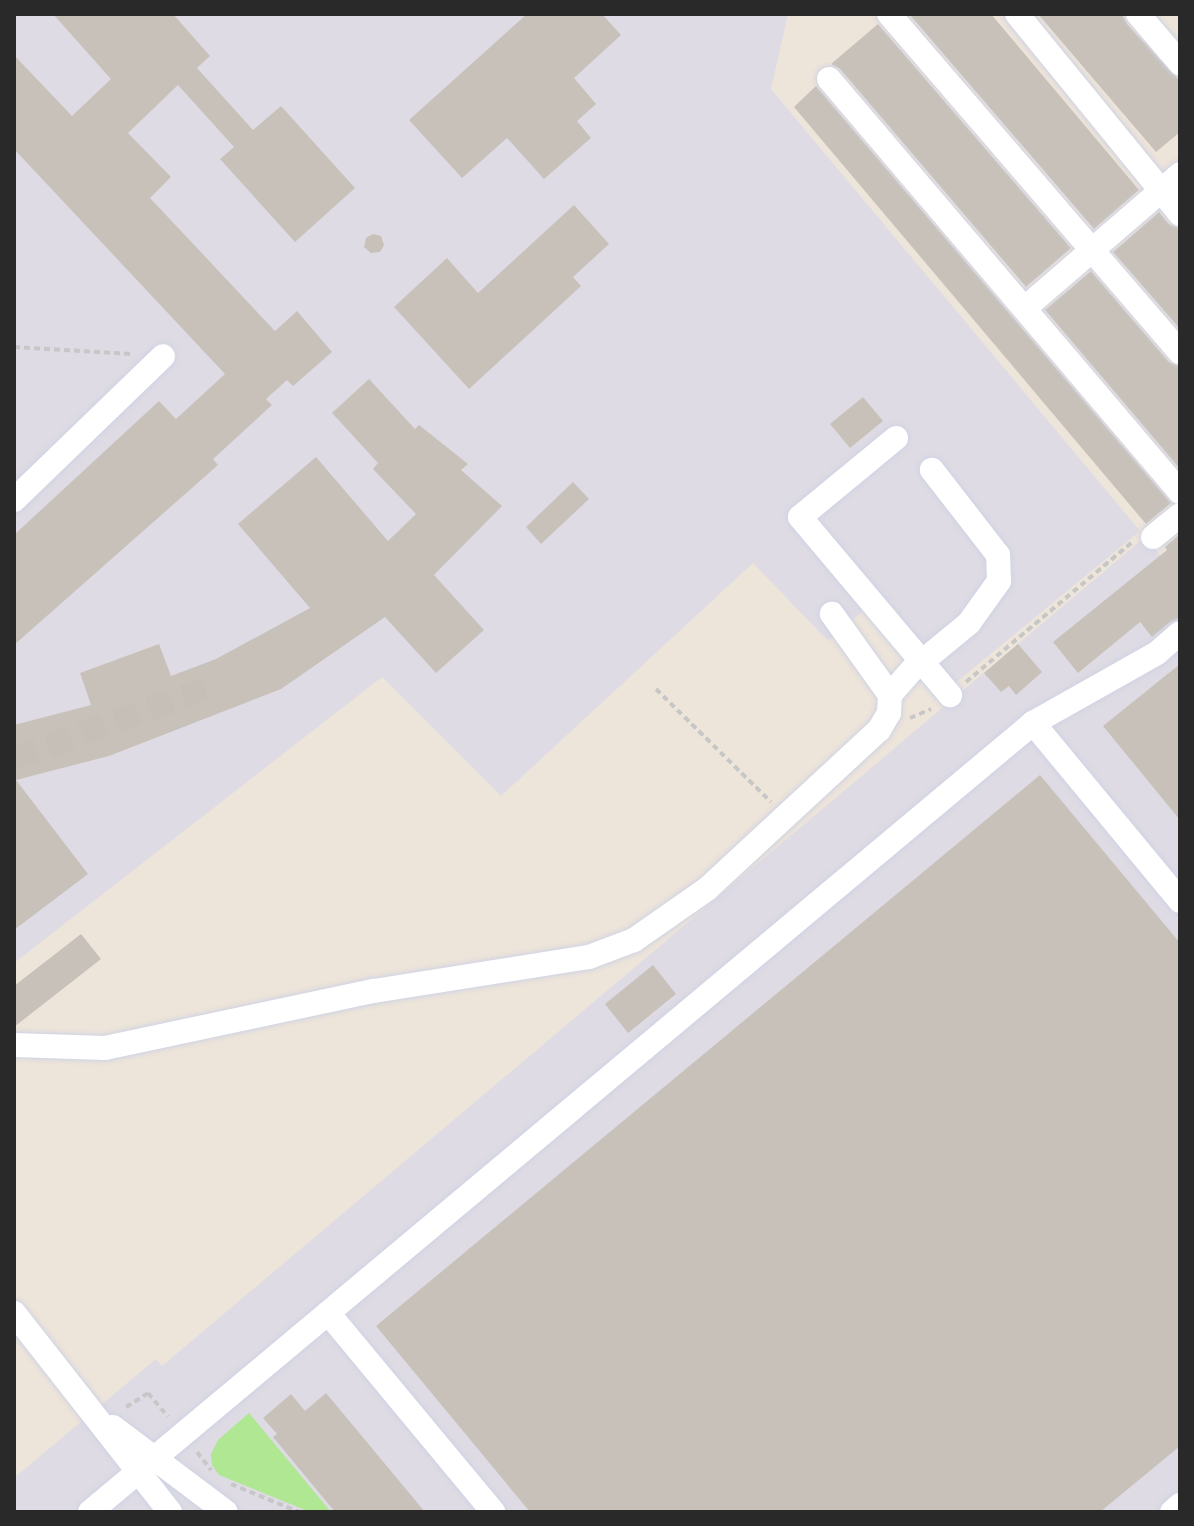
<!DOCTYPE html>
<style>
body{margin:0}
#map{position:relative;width:1194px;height:1526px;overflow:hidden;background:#ede4da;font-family:"Work Sans",sans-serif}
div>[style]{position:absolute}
.industrial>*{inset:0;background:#dedbe4}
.green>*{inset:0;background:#b0e792}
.building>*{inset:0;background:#c8c1ba}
.minor-tunnel>*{height:24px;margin-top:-12px;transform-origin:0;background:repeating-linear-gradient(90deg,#c6bfb7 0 24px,transparent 0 36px)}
.path>*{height:4px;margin-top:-2px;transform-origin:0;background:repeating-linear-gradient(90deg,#c7c7c7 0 6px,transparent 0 10px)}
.roads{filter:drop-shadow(0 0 2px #cfd3e3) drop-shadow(0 0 2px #cfd3e3)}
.minor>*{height:24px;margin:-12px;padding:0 12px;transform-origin:12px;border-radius:12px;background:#fff}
span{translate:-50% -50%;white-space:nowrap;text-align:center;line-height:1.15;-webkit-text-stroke:6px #fff;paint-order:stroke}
.frame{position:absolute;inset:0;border:16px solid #292929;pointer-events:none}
</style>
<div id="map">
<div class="industrial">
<div style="clip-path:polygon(14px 14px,788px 14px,771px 89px,1140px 531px,936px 699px,863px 611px,828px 641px,753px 563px,501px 796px,382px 677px,14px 963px)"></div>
<div style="clip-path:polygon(1145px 537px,1180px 579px,1180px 1512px,14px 1512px,14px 1478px,156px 1359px,162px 1366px)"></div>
</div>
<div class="green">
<div style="clip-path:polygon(249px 1413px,331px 1512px,310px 1512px,219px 1475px,212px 1465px,211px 1454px,218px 1440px)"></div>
</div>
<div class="building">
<div style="clip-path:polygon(53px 14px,173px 14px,210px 56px,197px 68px,253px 130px,281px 106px,355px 188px,295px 242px,220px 159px,234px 147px,178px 85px,128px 133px,171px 177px,150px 198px,275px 331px,297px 311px,332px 352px,293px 386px,287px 380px,266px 399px,272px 405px,213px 459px,218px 465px,14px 645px,14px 535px,159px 401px,176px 419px,225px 374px,14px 149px,14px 55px,72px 116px,111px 79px)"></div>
<div style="clip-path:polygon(527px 14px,602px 14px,621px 35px,574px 78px,596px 104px,577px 121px,591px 138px,544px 179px,507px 138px,462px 178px,409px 120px)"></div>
<div style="clip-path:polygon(909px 14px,991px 14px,1139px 190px,1094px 229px)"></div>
<div style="clip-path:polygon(1038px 14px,1122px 14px,1127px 24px,1180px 81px,1180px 132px,1156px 152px)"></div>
<div style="clip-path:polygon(878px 24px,1071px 248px,1026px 287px,840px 69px,831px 64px)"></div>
<div style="clip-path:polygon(816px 86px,1171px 503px,1146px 524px,794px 107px)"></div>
<div style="clip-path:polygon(574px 205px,609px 244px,573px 277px,581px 286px,469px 389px,394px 307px,447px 258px,478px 293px)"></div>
<div style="clip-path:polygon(1159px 212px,1169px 224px,1180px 229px,1180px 329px,1113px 252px)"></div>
<div style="clip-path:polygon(373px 234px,381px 236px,384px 245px,380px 252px,371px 253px,364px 247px,366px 238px)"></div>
<div style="clip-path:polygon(1091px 271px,1169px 362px,1180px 367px,1180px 469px,1045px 310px)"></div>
<div style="clip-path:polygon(369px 379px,415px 429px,419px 425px,468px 464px,461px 470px,502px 506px,434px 575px,484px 630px,436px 673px,385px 617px,281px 689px,109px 756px,16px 780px,88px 874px,14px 930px,14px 725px,91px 705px,80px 673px,159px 644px,171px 676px,216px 659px,310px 608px,238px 524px,316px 457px,388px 541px,416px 514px,373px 469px,378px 463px,332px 413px)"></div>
<div style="clip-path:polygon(863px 397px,883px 421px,850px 448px,830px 424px)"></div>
<div style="clip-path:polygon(573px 482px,589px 499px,541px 544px,526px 527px)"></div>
<div style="clip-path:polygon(1180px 534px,1180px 618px,1170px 622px,1152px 637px,1140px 622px,1078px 673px,1053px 642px,1167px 550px,1165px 547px)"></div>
<div style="clip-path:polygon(1018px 644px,1042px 672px,1016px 695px,1009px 686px,1001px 692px,984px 673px)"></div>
<div style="clip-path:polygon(1180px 664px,1180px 820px,1103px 726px)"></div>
<div style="clip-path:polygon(1040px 775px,1180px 943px,1180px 1446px,1100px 1512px,530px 1512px,376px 1326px)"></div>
<div style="clip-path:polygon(81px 934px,101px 959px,14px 1027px,14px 986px)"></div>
<div style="clip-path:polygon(653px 965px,676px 994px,628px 1033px,605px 1004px)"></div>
<div style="clip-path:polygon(326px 1393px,425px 1512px,335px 1512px,273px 1437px,277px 1434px,263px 1418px,291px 1394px,305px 1411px)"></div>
</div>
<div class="minor-tunnel">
<div style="left:14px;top:758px;width:203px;rotate:-19.9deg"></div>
</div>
<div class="path">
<div style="left:14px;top:347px;width:117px;rotate:3.4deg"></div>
<div style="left:966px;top:682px;width:216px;rotate:-40.1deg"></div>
<div style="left:656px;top:689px;width:161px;rotate:44.5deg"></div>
<div style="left:910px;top:718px;width:23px;rotate:-23deg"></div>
<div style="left:126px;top:1407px;width:26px;rotate:-32deg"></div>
<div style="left:148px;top:1393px;width:31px;rotate:50deg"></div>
<div style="left:197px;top:1452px;width:23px;rotate:52deg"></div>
<div style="left:231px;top:1484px;width:74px;rotate:22.4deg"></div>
</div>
<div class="roads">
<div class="minor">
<div style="left:889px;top:14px;width:446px;rotate:49.3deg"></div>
<div style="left:1017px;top:14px;width:258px;rotate:50.8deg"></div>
<div style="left:1138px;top:14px;width:65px;rotate:49.4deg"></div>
<div style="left:829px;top:79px;width:542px;rotate:49.64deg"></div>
<div style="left:1025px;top:308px;width:205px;rotate:-40.8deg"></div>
<div style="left:896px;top:438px;width:124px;rotate:140.5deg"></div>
<div style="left:800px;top:517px;width:233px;rotate:49.9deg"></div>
<div style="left:14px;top:500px;width:207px;rotate:-44deg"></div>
<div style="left:1153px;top:537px;width:35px;rotate:-39deg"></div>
<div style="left:890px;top:695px;width:33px;rotate:-49deg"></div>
<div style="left:912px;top:670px;width:74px;rotate:-39.5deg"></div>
<div style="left:969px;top:623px;width:52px;rotate:-54.5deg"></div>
<div style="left:999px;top:581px;width:26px;rotate:-92deg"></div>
<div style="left:998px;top:555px;width:108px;rotate:-127.8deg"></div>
<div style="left:1033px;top:723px;width:231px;rotate:50.4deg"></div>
<div style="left:14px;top:1045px;width:91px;rotate:1.9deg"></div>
<div style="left:105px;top:1048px;width:275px;rotate:-12deg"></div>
<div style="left:374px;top:991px;width:218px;rotate:-9deg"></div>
<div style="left:589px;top:957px;width:48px;rotate:-20.7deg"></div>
<div style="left:634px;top:940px;width:89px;rotate:-34.9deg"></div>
<div style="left:707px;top:889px;width:234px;rotate:-42.8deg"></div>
<div style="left:879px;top:730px;width:20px;rotate:-60deg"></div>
<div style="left:889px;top:713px;width:18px;rotate:-87deg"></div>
<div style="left:890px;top:695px;width:100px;rotate:-125.6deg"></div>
<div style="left:14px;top:1313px;width:253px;rotate:51.9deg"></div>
<div style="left:328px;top:1313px;width:259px;rotate:50.3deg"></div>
<div style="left:113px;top:1427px;width:141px;rotate:37deg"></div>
<div style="left:90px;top:1512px;width:1230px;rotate:-39.92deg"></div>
<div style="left:1033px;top:723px;width:142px;rotate:-29.4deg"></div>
<div style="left:1157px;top:653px;width:30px;rotate:-41deg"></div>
<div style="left:1172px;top:1512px;width:11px;rotate:-41deg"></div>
</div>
</div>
<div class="frame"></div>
</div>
